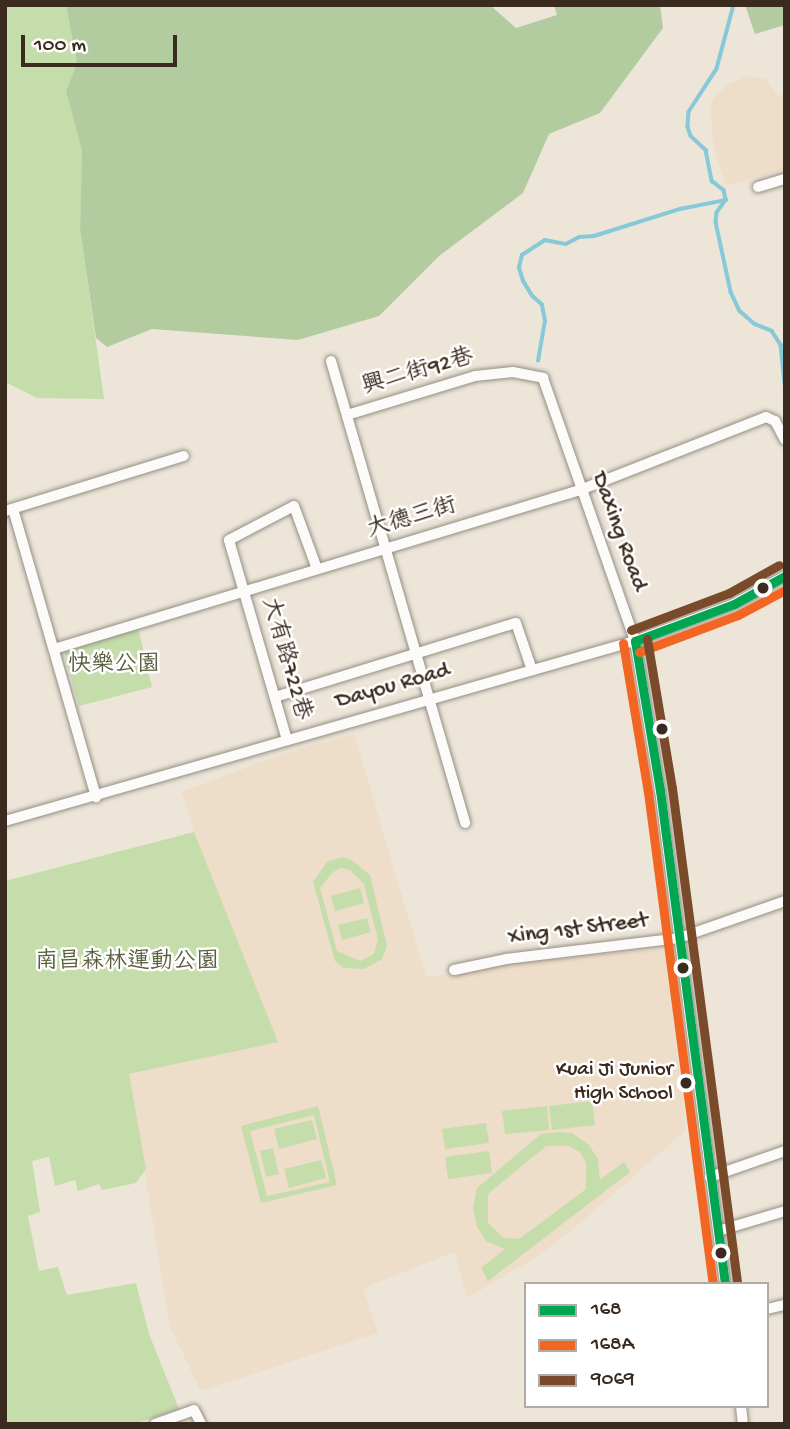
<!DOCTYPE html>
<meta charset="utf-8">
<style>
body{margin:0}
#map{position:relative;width:790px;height:1429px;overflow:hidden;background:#ece5d8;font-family:"Gochi Hand","LXGW WenKai TC",sans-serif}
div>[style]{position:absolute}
.built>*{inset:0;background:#eeddc8}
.green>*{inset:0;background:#c4ddab}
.forest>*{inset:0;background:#b2cca0}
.stream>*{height:3.5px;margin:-1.75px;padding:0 1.75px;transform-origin:1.75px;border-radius:1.75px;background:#87c8d9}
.roads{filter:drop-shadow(0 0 2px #958e86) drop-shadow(0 0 2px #958e86)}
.minor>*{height:10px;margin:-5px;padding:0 5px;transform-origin:5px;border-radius:5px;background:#fcfbf9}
.bus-1>*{height:9px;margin:-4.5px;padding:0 4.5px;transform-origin:4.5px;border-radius:4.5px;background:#00a651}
.bus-2>*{height:9px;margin:-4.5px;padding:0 4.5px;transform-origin:4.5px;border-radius:4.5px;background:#f26522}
.bus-3>*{height:9px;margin:-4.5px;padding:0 4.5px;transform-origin:4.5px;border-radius:4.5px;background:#7a4b2a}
.dots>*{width:19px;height:19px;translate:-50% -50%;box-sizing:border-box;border:4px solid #fff;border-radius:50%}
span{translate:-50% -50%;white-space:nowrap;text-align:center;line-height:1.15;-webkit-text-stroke:5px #fff;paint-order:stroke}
.bus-label{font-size:21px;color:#3b2a1e}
.right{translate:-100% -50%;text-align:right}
.street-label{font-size:23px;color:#3b2a1e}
.park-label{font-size:23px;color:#5a5e3d}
.frame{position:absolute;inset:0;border:7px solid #3b2a1e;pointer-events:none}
.legend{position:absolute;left:524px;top:1282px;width:245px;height:126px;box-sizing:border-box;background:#fff;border:2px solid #b1aaa5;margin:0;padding:9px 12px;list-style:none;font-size:21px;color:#3b2a1e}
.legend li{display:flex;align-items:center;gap:14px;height:35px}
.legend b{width:35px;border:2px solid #b1aaa5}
.scale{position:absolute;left:21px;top:35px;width:156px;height:32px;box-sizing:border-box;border:4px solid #3b2a1e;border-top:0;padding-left:9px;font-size:21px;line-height:24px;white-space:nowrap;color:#3b2a1e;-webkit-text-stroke:5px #fff;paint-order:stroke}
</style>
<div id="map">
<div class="built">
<div style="clip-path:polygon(747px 76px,766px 79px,778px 96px,785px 94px,785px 169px,726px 186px,714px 150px,710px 108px,715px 96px,729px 84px)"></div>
<div style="clip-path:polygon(354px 734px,426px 977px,546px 959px,666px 949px,686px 1130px,584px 1220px,541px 1254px,467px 1298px,455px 1252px,363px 1288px,378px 1333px,201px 1391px,170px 1327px,129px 1075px,277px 1041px,194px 832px,182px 792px,288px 752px)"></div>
</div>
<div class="green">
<div style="clip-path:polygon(5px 5px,66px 5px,77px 63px,66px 91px,82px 151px,80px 229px,104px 399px,37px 398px,5px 382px)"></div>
<div style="clip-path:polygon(138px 628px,152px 687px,79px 706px,64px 651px)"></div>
<div style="clip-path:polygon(194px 832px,278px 1042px,129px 1074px,146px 1169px,136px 1183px,102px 1190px,99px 1184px,78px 1191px,75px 1180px,55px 1186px,49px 1157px,32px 1161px,40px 1212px,28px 1216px,39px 1271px,58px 1267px,67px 1295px,136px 1283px,149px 1334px,179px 1409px,134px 1424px,5px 1424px,5px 881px)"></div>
<div style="clip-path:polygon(evenodd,342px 857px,353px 861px,370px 875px,387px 946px,382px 959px,364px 969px,344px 968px,335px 961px,313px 882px,327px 862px,342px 857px,340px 868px,350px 870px,364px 884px,378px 940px,374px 954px,360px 961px,337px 951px,320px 888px,332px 873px,340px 868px)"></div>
<div style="clip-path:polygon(360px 888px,364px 903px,335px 911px,331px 896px)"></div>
<div style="clip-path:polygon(367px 918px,371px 932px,342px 940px,338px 925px)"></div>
<div style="clip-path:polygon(592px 1101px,595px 1125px,552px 1130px,549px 1106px)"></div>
<div style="clip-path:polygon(evenodd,318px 1106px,337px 1185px,261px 1203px,241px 1126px,318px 1106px,314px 1115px,330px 1182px,267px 1196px,250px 1131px,314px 1115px)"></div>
<div style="clip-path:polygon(547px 1106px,549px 1130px,505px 1134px,502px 1111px)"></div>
<div style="clip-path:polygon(312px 1120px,317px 1139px,279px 1149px,274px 1129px)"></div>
<div style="clip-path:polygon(486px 1123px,489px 1143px,445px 1149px,442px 1129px)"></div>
<div style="clip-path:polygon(evenodd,558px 1132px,572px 1133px,588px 1144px,598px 1159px,600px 1180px,624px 1162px,630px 1172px,488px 1281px,481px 1268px,505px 1249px,486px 1241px,477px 1227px,473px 1207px,477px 1188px,541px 1134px,558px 1132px,546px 1146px,569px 1146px,580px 1152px,586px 1163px,586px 1189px,519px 1239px,504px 1238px,488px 1223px,488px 1194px,546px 1146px)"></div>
<div style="clip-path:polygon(273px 1148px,279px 1174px,266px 1177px,260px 1151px)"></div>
<div style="clip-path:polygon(489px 1151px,492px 1173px,448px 1179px,445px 1157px)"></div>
<div style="clip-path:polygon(321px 1160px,326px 1178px,289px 1188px,284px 1169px)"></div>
</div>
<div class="forest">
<div style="clip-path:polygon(66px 5px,490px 5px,516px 28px,557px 15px,554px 5px,660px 5px,663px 28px,600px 113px,549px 134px,523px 193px,439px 256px,379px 316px,298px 340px,152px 329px,107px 347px,96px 338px,80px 229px,82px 151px,66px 91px,77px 63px)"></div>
<div style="clip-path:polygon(745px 5px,785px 5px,785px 25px,755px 34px)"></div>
</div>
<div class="stream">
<div style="left:734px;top:5px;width:66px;rotate:104.9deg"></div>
<div style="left:717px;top:69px;width:51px;rotate:123.1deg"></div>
<div style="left:689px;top:112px;width:15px;rotate:94deg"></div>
<div style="left:688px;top:127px;width:9px;rotate:72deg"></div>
<div style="left:691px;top:136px;width:21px;rotate:43deg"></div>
<div style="left:706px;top:150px;width:32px;rotate:79deg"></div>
<div style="left:712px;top:181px;width:15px;rotate:37deg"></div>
<div style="left:724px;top:190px;width:10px;rotate:79deg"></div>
<div style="left:726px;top:200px;width:16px;rotate:125deg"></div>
<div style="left:717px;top:213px;width:9px;rotate:96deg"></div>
<div style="left:716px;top:222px;width:72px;rotate:77.9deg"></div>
<div style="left:731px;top:292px;width:21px;rotate:65deg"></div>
<div style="left:740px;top:311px;width:20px;rotate:41deg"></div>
<div style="left:755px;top:324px;width:18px;rotate:22deg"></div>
<div style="left:772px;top:331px;width:17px;rotate:57deg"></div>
<div style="left:781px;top:345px;width:39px;rotate:84deg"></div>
<div style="left:538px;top:361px;width:41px;rotate:-80.1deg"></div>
<div style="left:545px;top:321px;width:16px;rotate:-101deg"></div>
<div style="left:542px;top:305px;width:13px;rotate:-138deg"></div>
<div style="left:532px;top:296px;width:17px;rotate:-121deg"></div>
<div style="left:523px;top:281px;width:14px;rotate:-107deg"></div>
<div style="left:519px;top:268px;width:13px;rotate:-77deg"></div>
<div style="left:522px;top:255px;width:27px;rotate:-33deg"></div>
<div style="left:545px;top:240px;width:21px;rotate:11deg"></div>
<div style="left:566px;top:244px;width:15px;rotate:-28deg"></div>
<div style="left:579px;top:237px;width:15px;rotate:-4deg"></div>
<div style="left:594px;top:236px;width:90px;rotate:-17.4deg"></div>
<div style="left:680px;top:209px;width:47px;rotate:-11.1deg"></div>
</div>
<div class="roads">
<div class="minor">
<div style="left:758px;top:187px;width:28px;rotate:-17deg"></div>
<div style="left:331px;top:361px;width:481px;rotate:73.8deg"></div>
<div style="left:347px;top:415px;width:134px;rotate:-16.9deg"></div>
<div style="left:475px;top:376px;width:38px;rotate:-6deg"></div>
<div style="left:513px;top:372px;width:31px;rotate:11deg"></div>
<div style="left:543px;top:378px;width:279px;rotate:70.7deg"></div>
<div style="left:635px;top:641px;width:151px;rotate:80.5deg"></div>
<div style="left:660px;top:790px;width:498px;rotate:82.5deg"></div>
<div style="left:13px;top:509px;width:300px;rotate:73.9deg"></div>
<div style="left:5px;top:511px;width:187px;rotate:-17.1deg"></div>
<div style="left:54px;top:649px;width:550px;rotate:-16.82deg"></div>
<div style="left:580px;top:490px;width:200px;rotate:-21.4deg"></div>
<div style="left:766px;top:417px;width:10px;rotate:24deg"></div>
<div style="left:775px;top:421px;width:21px;rotate:62deg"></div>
<div style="left:275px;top:697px;width:252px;rotate:-17.1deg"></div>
<div style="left:516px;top:623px;width:50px;rotate:71.2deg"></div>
<div style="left:287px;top:740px;width:208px;rotate:-106.2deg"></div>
<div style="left:229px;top:540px;width:73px;rotate:-27.6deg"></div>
<div style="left:294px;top:506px;width:67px;rotate:69.9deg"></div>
<div style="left:5px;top:821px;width:655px;rotate:-15.95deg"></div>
<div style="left:635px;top:641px;width:106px;rotate:-20.5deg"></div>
<div style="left:734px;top:604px;width:58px;rotate:-28.8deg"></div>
<div style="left:454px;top:970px;width:53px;rotate:-11.9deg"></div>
<div style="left:506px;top:959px;width:174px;rotate:-6.9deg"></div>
<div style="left:679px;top:938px;width:112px;rotate:-19.2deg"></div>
<div style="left:710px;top:1177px;width:79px;rotate:-19.1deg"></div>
<div style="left:718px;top:1231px;width:70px;rotate:-16.6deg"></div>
<div style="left:767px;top:1309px;width:18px;rotate:-13deg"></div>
<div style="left:741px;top:1406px;width:18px;rotate:84deg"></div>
<div style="left:155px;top:1424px;width:41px;rotate:-19.7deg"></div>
<div style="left:194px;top:1410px;width:16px;rotate:63deg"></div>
</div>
</div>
<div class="bus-1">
<div style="left:635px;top:641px;width:151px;rotate:80.5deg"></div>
<div style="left:660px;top:790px;width:498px;rotate:82.5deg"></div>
<div style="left:635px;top:641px;width:106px;rotate:-20.5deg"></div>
<div style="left:734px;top:604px;width:58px;rotate:-28.8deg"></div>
</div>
<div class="bus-2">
<div style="left:623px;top:643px;width:151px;rotate:80.5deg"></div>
<div style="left:648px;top:792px;width:496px;rotate:82.5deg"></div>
<div style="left:639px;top:652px;width:106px;rotate:-20.5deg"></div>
<div style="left:738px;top:615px;width:53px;rotate:-28deg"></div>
</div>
<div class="bus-3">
<div style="left:631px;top:630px;width:105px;rotate:-20.7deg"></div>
<div style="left:729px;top:593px;width:57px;rotate:-29.2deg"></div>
<div style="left:647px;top:639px;width:151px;rotate:80.5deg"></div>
<div style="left:672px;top:788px;width:498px;rotate:82.5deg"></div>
</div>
<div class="dots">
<div style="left:763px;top:588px;background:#3b2a1e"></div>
<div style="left:662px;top:729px;background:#3b2a1e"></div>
<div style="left:683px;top:968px;background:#3b2a1e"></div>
<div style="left:686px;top:1083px;background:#3b2a1e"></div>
<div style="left:721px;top:1253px;background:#3b2a1e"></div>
</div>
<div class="bus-label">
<span class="right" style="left:673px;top:1083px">Kuai Ji Junior<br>High School</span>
</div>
<div class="street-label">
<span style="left:418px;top:373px;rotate:-16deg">興二街92巷</span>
<span style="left:412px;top:519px;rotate:-16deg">大德三街</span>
<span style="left:618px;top:532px;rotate:70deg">Daxing Road</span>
<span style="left:285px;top:659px;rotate:74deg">大有路722巷</span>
<span style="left:393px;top:687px;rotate:-16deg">Dayou Road</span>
<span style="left:578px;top:930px;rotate:-7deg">Xing 1st Street</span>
</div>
<div class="park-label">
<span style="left:114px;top:666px">快樂公園</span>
<span style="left:127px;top:963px">南昌森林運動公園</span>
</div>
<div class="frame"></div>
<ul class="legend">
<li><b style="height:9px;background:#00a651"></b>168</li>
<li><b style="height:9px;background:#f26522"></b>168A</li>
<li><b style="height:9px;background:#7a4b2a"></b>9069</li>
</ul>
<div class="scale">100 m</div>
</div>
